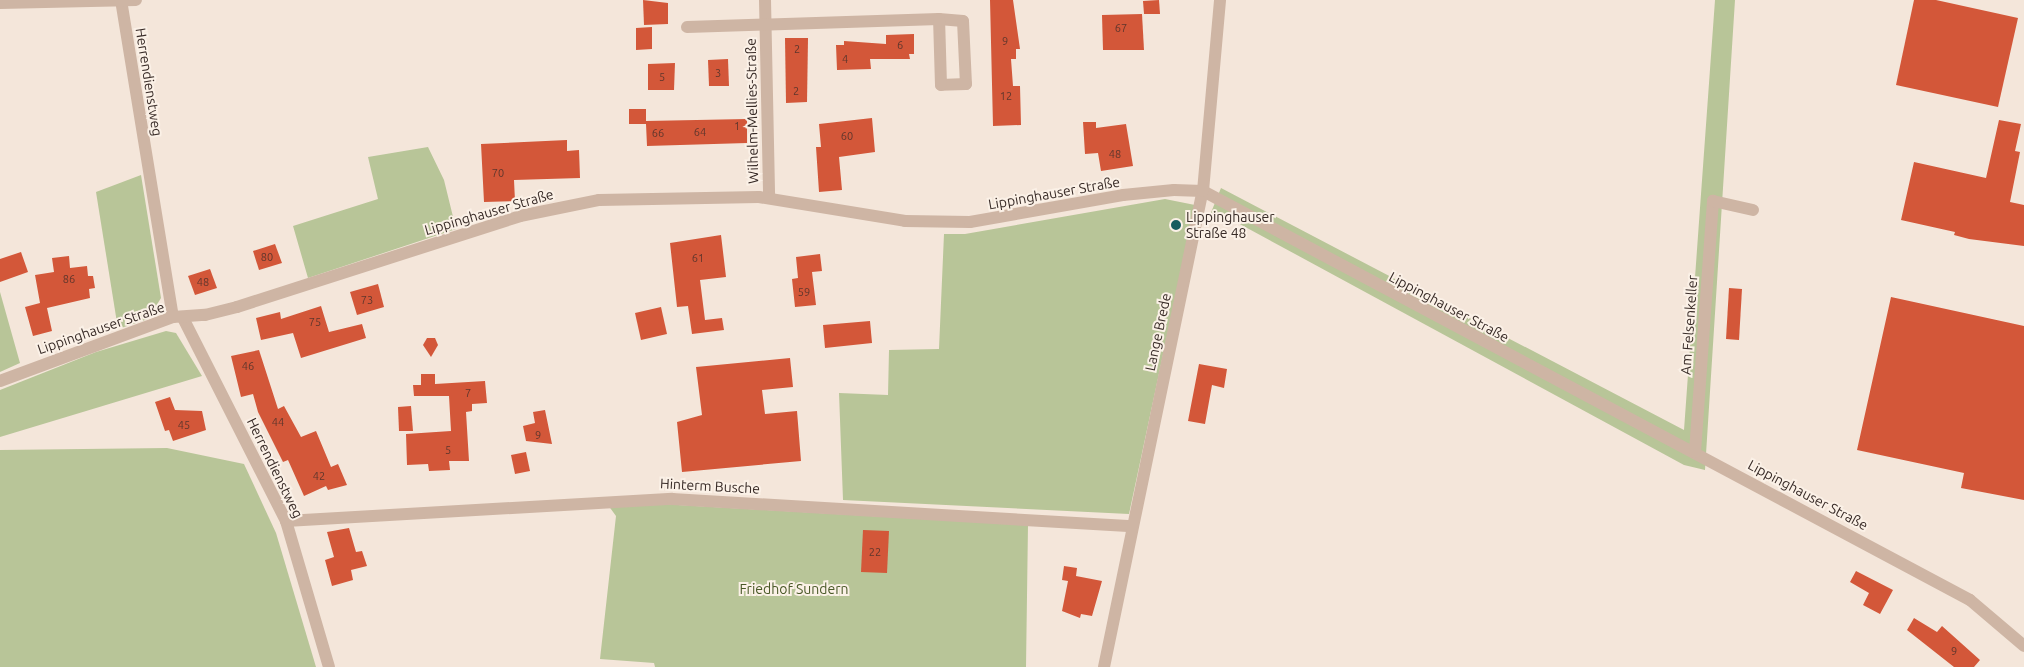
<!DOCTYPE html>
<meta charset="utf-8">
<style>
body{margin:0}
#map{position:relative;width:2024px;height:667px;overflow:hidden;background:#f4e6da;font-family:Ubuntu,sans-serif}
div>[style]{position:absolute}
.green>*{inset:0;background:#b8c598}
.building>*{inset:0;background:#d35739}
.minor>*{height:12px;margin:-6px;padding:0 6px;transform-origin:6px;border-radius:6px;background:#ceb5a4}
.dots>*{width:14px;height:14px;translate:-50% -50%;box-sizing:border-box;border:2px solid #fbf1e7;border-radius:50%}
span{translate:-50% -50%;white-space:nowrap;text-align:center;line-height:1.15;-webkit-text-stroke:4px #fbf1e7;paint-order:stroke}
.number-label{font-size:11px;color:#5f362c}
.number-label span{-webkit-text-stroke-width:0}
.street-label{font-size:14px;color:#382b27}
.poi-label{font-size:14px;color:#382b27}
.left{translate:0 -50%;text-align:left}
.park-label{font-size:14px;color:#4a5928}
</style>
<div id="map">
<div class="green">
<div style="clip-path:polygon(1715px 0,1735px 0,1705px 470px,1684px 465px,1225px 216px,1210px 215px,1221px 188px,1684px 430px)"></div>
<div style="clip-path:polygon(428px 147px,444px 180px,456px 229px,308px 278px,293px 226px,378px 199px,368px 157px)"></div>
<div style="clip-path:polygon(141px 175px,161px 298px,148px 319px,118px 329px,96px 192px)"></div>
<div style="clip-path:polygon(1165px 199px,1195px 205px,1129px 514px,843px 500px,839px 393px,888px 395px,889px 350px,939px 349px,944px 234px,965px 234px)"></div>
<div style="clip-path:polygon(0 292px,20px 363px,0 372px)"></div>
<div style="clip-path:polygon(166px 331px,176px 333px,202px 376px,0 437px,0 390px,96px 352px)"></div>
<div style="clip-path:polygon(167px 448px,244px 464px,276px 533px,316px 667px,0 667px,0 450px)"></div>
<div style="clip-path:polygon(644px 503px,1028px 525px,1026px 667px,655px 667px,654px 663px,600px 659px,616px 516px,608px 505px)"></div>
</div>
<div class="building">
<div style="clip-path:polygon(643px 0,668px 3px,668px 24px,644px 25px)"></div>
<div style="clip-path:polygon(990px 0,1013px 0,1020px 49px,1016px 49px,1016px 59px,1011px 59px,1013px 86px,1020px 86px,1021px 125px,993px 126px)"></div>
<div style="clip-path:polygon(1159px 0,1160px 14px,1144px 14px,1143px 1px)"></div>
<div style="clip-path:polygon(1914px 0,1936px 0,2018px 18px,1998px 107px,1896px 85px)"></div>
<div style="clip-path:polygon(1142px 14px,1144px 50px,1103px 50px,1102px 15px)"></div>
<div style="clip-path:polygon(652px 27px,652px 49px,636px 50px,636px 28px)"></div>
<div style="clip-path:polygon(914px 34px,914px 54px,909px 54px,910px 59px,870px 59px,871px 69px,837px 70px,836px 45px,844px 45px,844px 41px,886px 44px,886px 35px)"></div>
<div style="clip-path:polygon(785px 38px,808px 38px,807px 102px,786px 103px)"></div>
<div style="clip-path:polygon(728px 59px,729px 86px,709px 86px,708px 60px)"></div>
<div style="clip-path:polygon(675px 63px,674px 90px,648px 90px,648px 64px)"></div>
<div style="clip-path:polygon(629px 109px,646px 109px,646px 121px,747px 119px,747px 143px,647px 146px,646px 124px,629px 124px)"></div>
<div style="clip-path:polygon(872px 118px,875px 152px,839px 157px,842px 190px,819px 192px,816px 147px,821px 147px,819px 124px)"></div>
<div style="clip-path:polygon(1999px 120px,2021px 124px,2015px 151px,2020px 152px,2010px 202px,2024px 205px,2024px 246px,1969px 239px,1954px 235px,1955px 232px,1901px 220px,1914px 162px,1986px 178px)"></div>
<div style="clip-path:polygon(1083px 122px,1096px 122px,1096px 128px,1126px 124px,1133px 166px,1101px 171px,1098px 153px,1085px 154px)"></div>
<div style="clip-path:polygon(567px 140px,567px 151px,579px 150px,580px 178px,514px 180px,515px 201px,484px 202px,481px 144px)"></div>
<div style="clip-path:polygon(721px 235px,726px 277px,700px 280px,705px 320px,722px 318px,724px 330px,692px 334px,688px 306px,677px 307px,670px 243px)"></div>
<div style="clip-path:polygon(275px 244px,282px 263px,259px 270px,253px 251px)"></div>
<div style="clip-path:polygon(21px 252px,28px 272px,0 282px,0 259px)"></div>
<div style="clip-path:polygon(820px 254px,822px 271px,812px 272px,816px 305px,795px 307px,792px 279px,798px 278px,796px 257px)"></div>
<div style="clip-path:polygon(69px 256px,70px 268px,87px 266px,88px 276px,93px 276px,95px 288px,89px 289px,90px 298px,47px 308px,52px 331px,33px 336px,25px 307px,40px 303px,35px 275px,54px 272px,52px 258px)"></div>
<div style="clip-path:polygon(210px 269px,217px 288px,195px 295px,188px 276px)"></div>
<div style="clip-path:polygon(378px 284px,384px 307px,357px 315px,350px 292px)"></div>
<div style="clip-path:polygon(1729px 288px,1742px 289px,1739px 340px,1726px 339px)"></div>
<div style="clip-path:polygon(1891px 297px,2024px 326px,2024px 500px,1961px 488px,1964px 473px,1857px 450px)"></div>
<div style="clip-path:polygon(321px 306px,329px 332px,362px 324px,366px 338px,301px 358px,293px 333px,261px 340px,256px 318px,280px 312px,281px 319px)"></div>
<div style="clip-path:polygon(661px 307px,667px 334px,641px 340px,635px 313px)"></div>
<div style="clip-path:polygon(870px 321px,872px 343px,825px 348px,823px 325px)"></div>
<div style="clip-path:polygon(427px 338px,435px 338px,438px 345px,431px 357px,423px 345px)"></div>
<div style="clip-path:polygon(259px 350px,278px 409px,284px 406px,301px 437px,316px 431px,331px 467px,338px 464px,347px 485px,328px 490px,326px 486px,304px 496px,288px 460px,283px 462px,258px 412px,253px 394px,241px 397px,231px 356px)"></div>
<div style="clip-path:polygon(790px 358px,793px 387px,762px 390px,765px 414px,797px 411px,801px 461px,682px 472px,677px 422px,702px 415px,696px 367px)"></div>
<div style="clip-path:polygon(1199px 364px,1227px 369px,1224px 388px,1212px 385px,1205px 424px,1188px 421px)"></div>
<div style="clip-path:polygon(421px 374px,435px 374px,435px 384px,485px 381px,487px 403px,472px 404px,472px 411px,466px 412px,469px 461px,449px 461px,450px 470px,429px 471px,428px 464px,407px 465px,406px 434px,451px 431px,449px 396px,414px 396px,413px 385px,421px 385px)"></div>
<div style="clip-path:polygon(170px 397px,175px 410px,202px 411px,206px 430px,173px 441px,169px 430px,165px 431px,155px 402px)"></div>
<div style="clip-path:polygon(411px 406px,413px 431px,399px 431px,398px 407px)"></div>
<div style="clip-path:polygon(545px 410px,552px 444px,526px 441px,523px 426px,535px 423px,533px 412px)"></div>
<div style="clip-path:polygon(526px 452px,530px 471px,515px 474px,511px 455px)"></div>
<div style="clip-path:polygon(349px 528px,356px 552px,362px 551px,367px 566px,351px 570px,353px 580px,332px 586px,325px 560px,334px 557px,327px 532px)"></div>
<div style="clip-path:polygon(863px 530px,889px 531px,887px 573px,861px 572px)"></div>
<div style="clip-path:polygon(1064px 566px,1077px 568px,1076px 576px,1102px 581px,1092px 616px,1081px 614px,1080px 618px,1062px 611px,1068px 581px,1062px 580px)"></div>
<div style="clip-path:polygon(1856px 571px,1893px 590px,1880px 614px,1863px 605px,1869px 593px,1850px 582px)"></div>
<div style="clip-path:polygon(1914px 618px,1937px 632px,1942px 626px,1980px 660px,1974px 667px,1954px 667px,1907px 630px)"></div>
</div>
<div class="minor">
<div style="left:121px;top:0;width:321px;rotate:80.7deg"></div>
<div style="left:765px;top:0;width:198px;rotate:88.8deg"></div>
<div style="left:0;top:3px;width:136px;rotate:-1.3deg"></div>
<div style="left:687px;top:27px;width:252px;rotate:-1.8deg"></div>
<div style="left:939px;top:19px;width:24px;rotate:5deg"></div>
<div style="left:963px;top:21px;width:63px;rotate:87.3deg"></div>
<div style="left:966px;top:84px;width:25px;rotate:178deg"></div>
<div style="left:941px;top:85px;width:66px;rotate:-91.7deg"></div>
<div style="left:183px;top:318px;width:228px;rotate:63.1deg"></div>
<div style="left:286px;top:521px;width:152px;rotate:73.6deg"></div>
<div style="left:0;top:381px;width:184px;rotate:-20.3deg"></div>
<div style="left:173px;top:317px;width:32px;rotate:-4deg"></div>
<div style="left:205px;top:315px;width:33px;rotate:-14deg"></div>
<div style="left:237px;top:307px;width:297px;rotate:-17.8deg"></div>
<div style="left:520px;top:216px;width:81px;rotate:-11.4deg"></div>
<div style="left:599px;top:200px;width:160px;rotate:-1.1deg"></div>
<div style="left:759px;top:197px;width:148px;rotate:9.3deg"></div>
<div style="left:905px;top:221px;width:65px;rotate:0.9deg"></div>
<div style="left:970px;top:222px;width:155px;rotate:-10deg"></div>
<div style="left:1123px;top:195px;width:51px;rotate:-5.6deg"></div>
<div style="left:1174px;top:190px;width:29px;rotate:2deg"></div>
<div style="left:1203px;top:191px;width:869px;rotate:28.07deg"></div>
<div style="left:1970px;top:600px;width:71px;rotate:40.4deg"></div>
<div style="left:1695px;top:452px;width:252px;rotate:-85.9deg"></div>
<div style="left:1713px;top:201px;width:41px;rotate:12.7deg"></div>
<div style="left:286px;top:521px;width:387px;rotate:-3.3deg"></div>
<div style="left:672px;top:499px;width:461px;rotate:3.4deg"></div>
<div style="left:1104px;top:667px;width:486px;rotate:-78.3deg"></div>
<div style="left:1203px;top:191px;width:192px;rotate:-84.9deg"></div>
</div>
<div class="dots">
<div style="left:1176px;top:225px;background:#175d5f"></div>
</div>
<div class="number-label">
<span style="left:1121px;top:28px">67</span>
<span style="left:1005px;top:41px">9</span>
<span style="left:900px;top:45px">6</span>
<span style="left:797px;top:49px">2</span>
<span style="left:845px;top:59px">4</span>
<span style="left:718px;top:73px">3</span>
<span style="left:662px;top:77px">5</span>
<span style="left:796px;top:91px">2</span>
<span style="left:1006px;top:96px">12</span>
<span style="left:737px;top:126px">1</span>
<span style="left:700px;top:132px">64</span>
<span style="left:658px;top:133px">66</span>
<span style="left:847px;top:136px">60</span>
<span style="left:1115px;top:154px">48</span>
<span style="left:498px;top:173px">70</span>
<span style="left:267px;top:257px">80</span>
<span style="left:698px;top:258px">61</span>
<span style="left:69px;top:279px">86</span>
<span style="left:203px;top:282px">48</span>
<span style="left:804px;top:292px">59</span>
<span style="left:367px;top:300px">73</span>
<span style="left:315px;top:322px">75</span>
<span style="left:248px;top:366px">46</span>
<span style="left:468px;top:393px">7</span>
<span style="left:278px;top:422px">44</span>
<span style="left:184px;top:425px">45</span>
<span style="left:538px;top:435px">9</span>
<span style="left:448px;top:450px">5</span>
<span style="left:319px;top:476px">42</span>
<span style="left:875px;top:552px">22</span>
<span style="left:1954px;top:651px">9</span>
</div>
<div class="street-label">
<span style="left:149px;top:82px;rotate:81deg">Herrendienstweg</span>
<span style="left:752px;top:111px;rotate:-91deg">Wilhelm-Mellies-Straße</span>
<span style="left:1054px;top:193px;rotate:-10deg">Lippinghauser Straße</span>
<span style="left:489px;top:212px;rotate:-16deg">Lippinghauser Straße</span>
<span style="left:1449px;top:307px;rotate:28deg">Lippinghauser Straße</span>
<span style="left:1689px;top:325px;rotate:-86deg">Am Felsenkeller</span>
<span style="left:101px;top:328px;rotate:-19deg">Lippinghauser Straße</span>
<span style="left:1158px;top:332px;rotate:-78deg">Lange Brede</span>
<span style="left:275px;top:468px;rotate:64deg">Herrendienstweg</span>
<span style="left:710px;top:486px;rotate:3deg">Hinterm Busche</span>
<span style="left:1808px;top:495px;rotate:28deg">Lippinghauser Straße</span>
</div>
<div class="poi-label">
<span class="left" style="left:1186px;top:225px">Lippinghauser<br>Straße 48</span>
</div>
<div class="park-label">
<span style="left:794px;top:589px">Friedhof Sundern</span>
</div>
</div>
